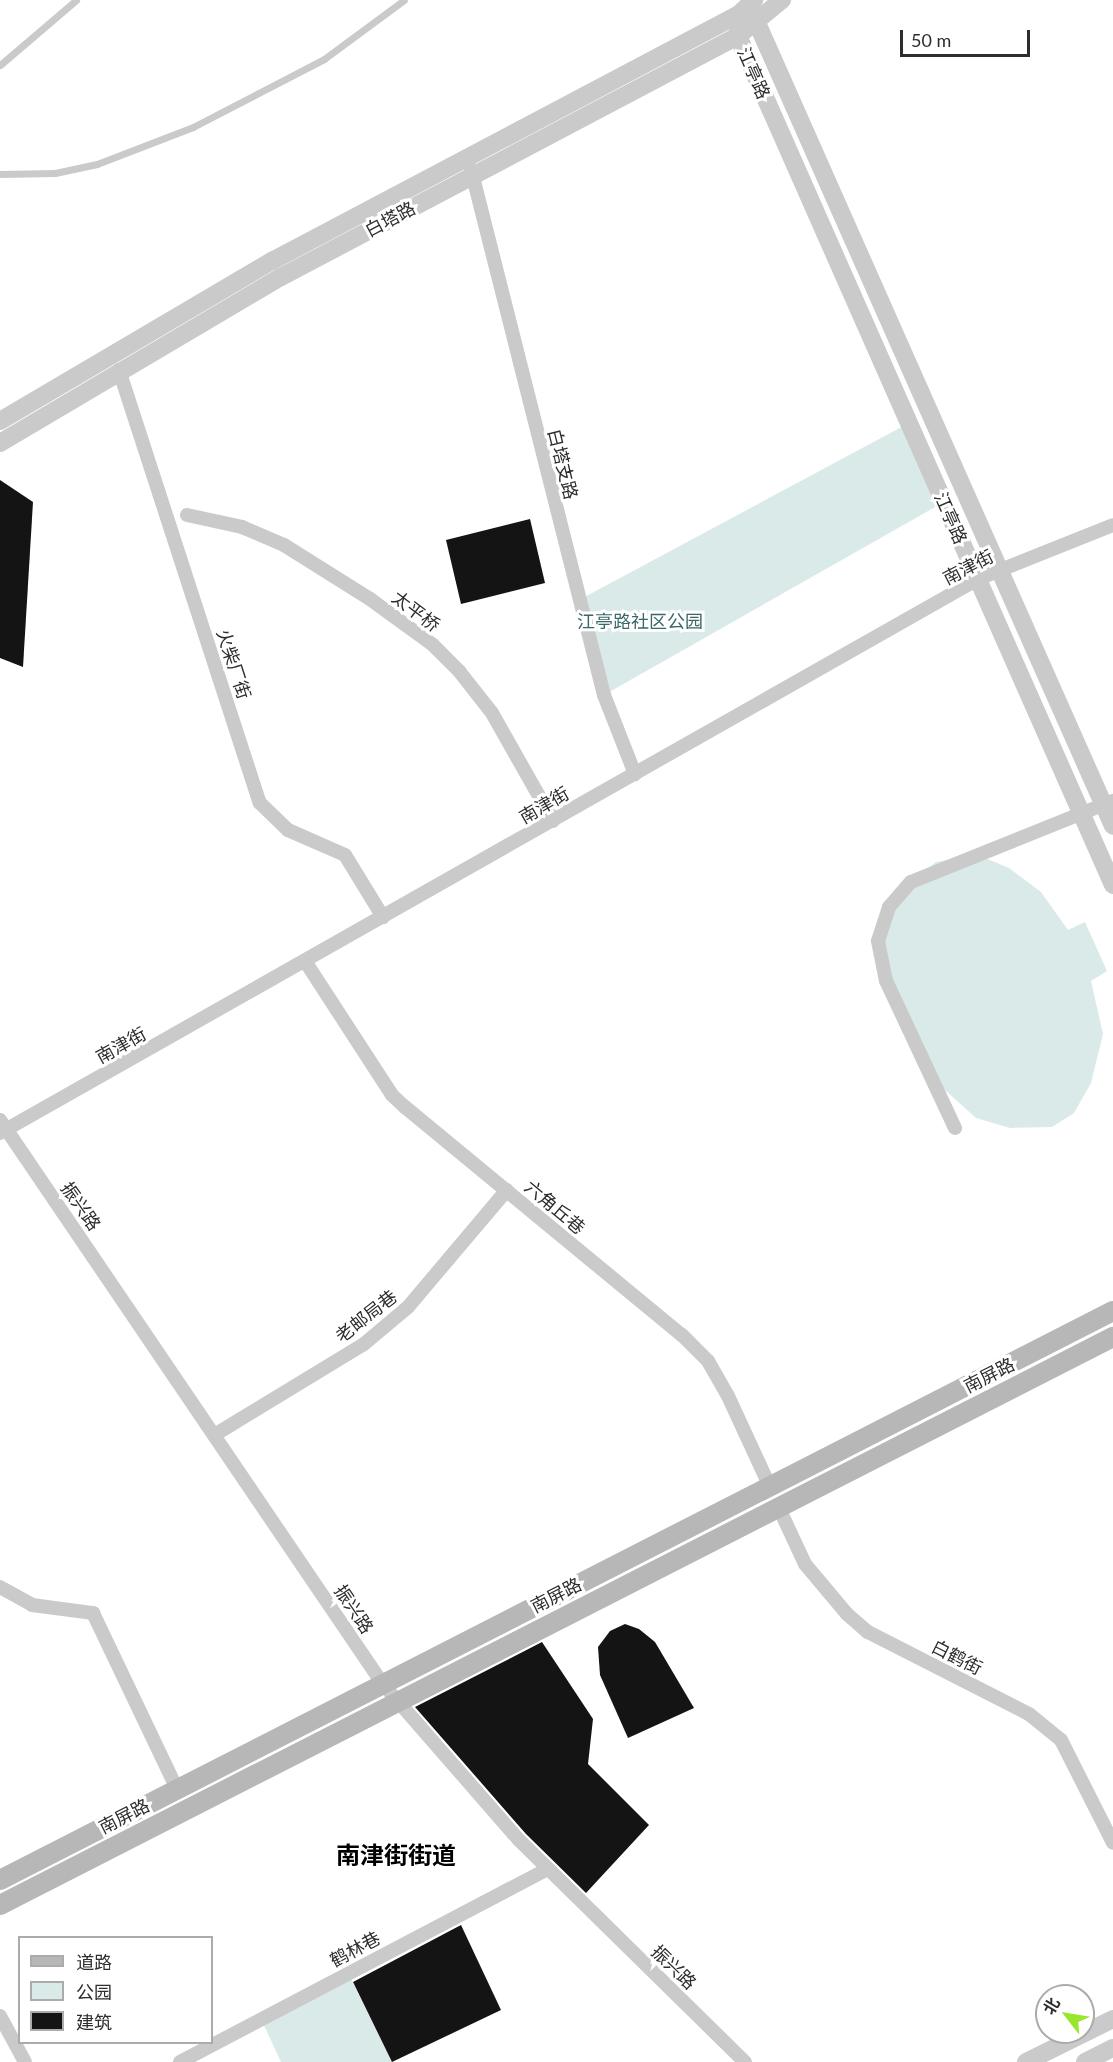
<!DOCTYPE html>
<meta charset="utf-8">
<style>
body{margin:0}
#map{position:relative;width:1113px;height:2062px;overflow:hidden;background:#fff;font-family:Lato,"Noto Sans SC",sans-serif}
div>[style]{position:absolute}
.green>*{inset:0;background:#daeae9}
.building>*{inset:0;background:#141414}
.service>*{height:7px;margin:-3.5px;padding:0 3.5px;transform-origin:3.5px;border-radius:3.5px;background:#cacaca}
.minor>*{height:14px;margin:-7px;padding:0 7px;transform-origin:7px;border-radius:7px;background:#cacaca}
.tertiary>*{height:18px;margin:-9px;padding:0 9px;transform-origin:9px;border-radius:9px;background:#cacaca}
.secondary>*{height:20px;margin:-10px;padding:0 10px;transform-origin:10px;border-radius:10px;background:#b7b7b7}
span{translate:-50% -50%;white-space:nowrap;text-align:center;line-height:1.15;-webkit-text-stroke:6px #fff;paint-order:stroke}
.street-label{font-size:18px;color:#2d2d2d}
.park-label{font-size:18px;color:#3a6768}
.district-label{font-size:24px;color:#000;font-weight:700}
.legend{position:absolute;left:18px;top:1936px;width:195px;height:108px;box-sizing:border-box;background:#fff;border:2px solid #ababab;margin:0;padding:8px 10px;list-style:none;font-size:18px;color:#2d2d2d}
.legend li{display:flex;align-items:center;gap:12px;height:30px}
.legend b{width:30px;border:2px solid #ababab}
.north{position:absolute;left:1035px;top:1984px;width:60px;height:60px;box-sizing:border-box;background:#fff;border:2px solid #ababab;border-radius:50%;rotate:301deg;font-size:16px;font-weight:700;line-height:24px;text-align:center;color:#2d2d2d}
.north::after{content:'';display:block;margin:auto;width:21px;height:27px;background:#9ae52d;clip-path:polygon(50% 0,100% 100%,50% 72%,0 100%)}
.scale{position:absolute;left:900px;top:30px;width:130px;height:27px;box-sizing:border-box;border:3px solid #2d2d2d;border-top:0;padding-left:8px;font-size:18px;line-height:21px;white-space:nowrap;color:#2d2d2d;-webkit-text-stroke:4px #fff;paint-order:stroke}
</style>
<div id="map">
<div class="green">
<div style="clip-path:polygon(909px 423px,944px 502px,604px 695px,579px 600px)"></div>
<div style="clip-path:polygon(978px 855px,1009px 868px,1041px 892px,1068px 930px,1085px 922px,1107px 971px,1091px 981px,1103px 1034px,1091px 1083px,1074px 1113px,1052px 1127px,1010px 1128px,976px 1118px,934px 1080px,893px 996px,878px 941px,889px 907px,911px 882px,936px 862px)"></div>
<div style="clip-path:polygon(348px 1973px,392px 2062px,281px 2062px,261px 2019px)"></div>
</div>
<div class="building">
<div style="clip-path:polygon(0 480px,33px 502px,23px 667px,0 658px)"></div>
<div style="clip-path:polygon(530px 519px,545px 583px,461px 604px,446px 540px)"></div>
<div style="clip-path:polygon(625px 1624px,639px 1629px,655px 1642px,694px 1708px,628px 1738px,600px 1675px,598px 1647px,610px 1631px)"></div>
<div style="clip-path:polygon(542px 1642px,593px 1719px,588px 1764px,649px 1825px,586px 1893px,526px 1834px,415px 1707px)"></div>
<div style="clip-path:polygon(461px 1925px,501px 2010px,392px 2062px,353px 1982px)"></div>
</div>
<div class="service">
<div style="left:0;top:65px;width:100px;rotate:-40.5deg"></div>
<div style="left:0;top:174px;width:55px;rotate:-1deg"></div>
<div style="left:55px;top:173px;width:43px;rotate:-12.1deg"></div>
<div style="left:97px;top:164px;width:103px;rotate:-21.1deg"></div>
<div style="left:193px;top:127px;width:148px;rotate:-27.4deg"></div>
<div style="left:324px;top:59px;width:99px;rotate:-36.4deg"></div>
</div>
<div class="minor">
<div style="left:471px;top:169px;width:543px;rotate:75.81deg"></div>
<div style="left:604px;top:695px;width:85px;rotate:68.6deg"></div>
<div style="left:119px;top:370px;width:455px;rotate:72deg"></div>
<div style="left:260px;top:803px;width:39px;rotate:44deg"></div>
<div style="left:288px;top:830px;width:62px;rotate:23.7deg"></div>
<div style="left:345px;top:855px;width:73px;rotate:58.5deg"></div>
<div style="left:187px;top:515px;width:56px;rotate:12.3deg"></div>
<div style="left:242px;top:527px;width:46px;rotate:23.2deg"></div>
<div style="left:284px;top:545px;width:102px;rotate:32.1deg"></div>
<div style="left:370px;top:599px;width:78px;rotate:36.1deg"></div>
<div style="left:433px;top:645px;width:37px;rotate:45deg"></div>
<div style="left:459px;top:671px;width:53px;rotate:51.8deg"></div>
<div style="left:492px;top:713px;width:124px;rotate:60.5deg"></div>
<div style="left:305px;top:961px;width:160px;rotate:57deg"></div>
<div style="left:392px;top:1095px;width:18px;rotate:43deg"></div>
<div style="left:405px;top:1107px;width:359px;rotate:39.5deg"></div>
<div style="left:682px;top:1335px;width:37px;rotate:45deg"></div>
<div style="left:708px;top:1361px;width:40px;rotate:60.3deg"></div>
<div style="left:728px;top:1396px;width:100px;rotate:65.2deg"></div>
<div style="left:0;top:1120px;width:680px;rotate:55.84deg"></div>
<div style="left:382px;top:1683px;width:208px;rotate:48.9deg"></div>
<div style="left:519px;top:1840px;width:317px;rotate:44.5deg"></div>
<div style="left:955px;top:1128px;width:162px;rotate:-115.1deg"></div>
<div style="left:886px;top:981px;width:41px;rotate:-101.3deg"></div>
<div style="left:878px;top:941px;width:36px;rotate:-72deg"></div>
<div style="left:889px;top:907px;width:33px;rotate:-49deg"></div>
<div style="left:911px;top:882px;width:218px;rotate:-21.9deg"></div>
<div style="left:0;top:1133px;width:1124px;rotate:-29.53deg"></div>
<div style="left:978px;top:579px;width:145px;rotate:-21.8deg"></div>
<div style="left:216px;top:1434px;width:173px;rotate:-31.3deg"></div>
<div style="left:364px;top:1344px;width:57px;rotate:-40.1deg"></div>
<div style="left:408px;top:1307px;width:153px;rotate:-49.8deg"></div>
<div style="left:778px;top:1506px;width:64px;rotate:65deg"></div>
<div style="left:805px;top:1564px;width:65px;rotate:50deg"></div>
<div style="left:847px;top:1614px;width:28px;rotate:41deg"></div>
<div style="left:868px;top:1632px;width:181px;rotate:27deg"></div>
<div style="left:1029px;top:1714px;width:41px;rotate:39.1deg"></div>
<div style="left:1061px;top:1740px;width:115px;rotate:63.2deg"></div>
<div style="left:0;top:1587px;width:37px;rotate:29deg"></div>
<div style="left:32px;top:1605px;width:62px;rotate:7.5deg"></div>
<div style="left:93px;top:1613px;width:195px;rotate:64.5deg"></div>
<div style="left:0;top:2016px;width:52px;rotate:61.5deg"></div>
<div style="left:180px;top:2062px;width:416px;rotate:-27.7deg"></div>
</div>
<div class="tertiary">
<div style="left:739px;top:14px;width:22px;rotate:93deg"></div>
<div style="left:738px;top:36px;width:928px;rotate:66.17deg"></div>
<div style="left:746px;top:18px;width:12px;rotate:24deg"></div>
<div style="left:757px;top:23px;width:878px;rotate:66.09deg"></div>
<div style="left:0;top:421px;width:316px;rotate:-30.5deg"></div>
<div style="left:272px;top:261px;width:528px;rotate:-27.87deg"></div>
<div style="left:739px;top:14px;width:21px;rotate:-43deg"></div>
<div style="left:0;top:443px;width:326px;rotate:-30.6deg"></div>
<div style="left:281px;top:277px;width:517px;rotate:-27.81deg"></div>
<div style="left:738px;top:36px;width:57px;rotate:-39.3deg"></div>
<div style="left:1026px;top:2062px;width:97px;rotate:-26.3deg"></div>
<div style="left:1085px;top:2062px;width:31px;rotate:-27deg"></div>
</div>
<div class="secondary">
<div style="left:0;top:1880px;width:1250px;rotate:-27.08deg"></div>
<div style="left:0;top:1905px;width:1250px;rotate:-27.04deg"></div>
</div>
<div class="street-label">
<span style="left:754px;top:73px;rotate:66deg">江亭路</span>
<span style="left:390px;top:219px;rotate:-28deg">白塔路</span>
<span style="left:563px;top:464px;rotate:76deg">白塔支路</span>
<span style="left:951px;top:518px;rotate:66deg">江亭路</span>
<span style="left:968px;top:567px;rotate:-27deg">南津街</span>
<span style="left:416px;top:611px;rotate:37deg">太平桥</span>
<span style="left:234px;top:664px;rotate:72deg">火柴厂街</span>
<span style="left:544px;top:805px;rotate:-30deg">南津街</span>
<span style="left:121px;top:1045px;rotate:-29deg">南津街</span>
<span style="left:81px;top:1206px;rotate:55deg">振兴路</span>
<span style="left:555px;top:1207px;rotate:40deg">六角丘巷</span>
<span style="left:366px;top:1316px;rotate:-38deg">老邮局巷</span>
<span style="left:989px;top:1375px;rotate:-27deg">南屏路</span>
<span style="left:556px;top:1595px;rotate:-27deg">南屏路</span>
<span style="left:354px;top:1609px;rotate:56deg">振兴路</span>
<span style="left:957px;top:1657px;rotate:27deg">白鹤街</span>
<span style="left:124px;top:1816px;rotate:-27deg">南屏路</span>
<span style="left:355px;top:1949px;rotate:-28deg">鹤林巷</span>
<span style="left:674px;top:1967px;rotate:44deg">振兴路</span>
</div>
<div class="park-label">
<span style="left:640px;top:621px">江亭路社区公园</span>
</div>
<div class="district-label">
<span style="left:396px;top:1855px">南津街街道</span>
</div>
<ul class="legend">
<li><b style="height:8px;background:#b7b7b7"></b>道路</li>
<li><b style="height:16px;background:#daeae9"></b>公园</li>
<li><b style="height:16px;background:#141414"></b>建筑</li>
</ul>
<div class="north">北</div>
<div class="scale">50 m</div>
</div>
